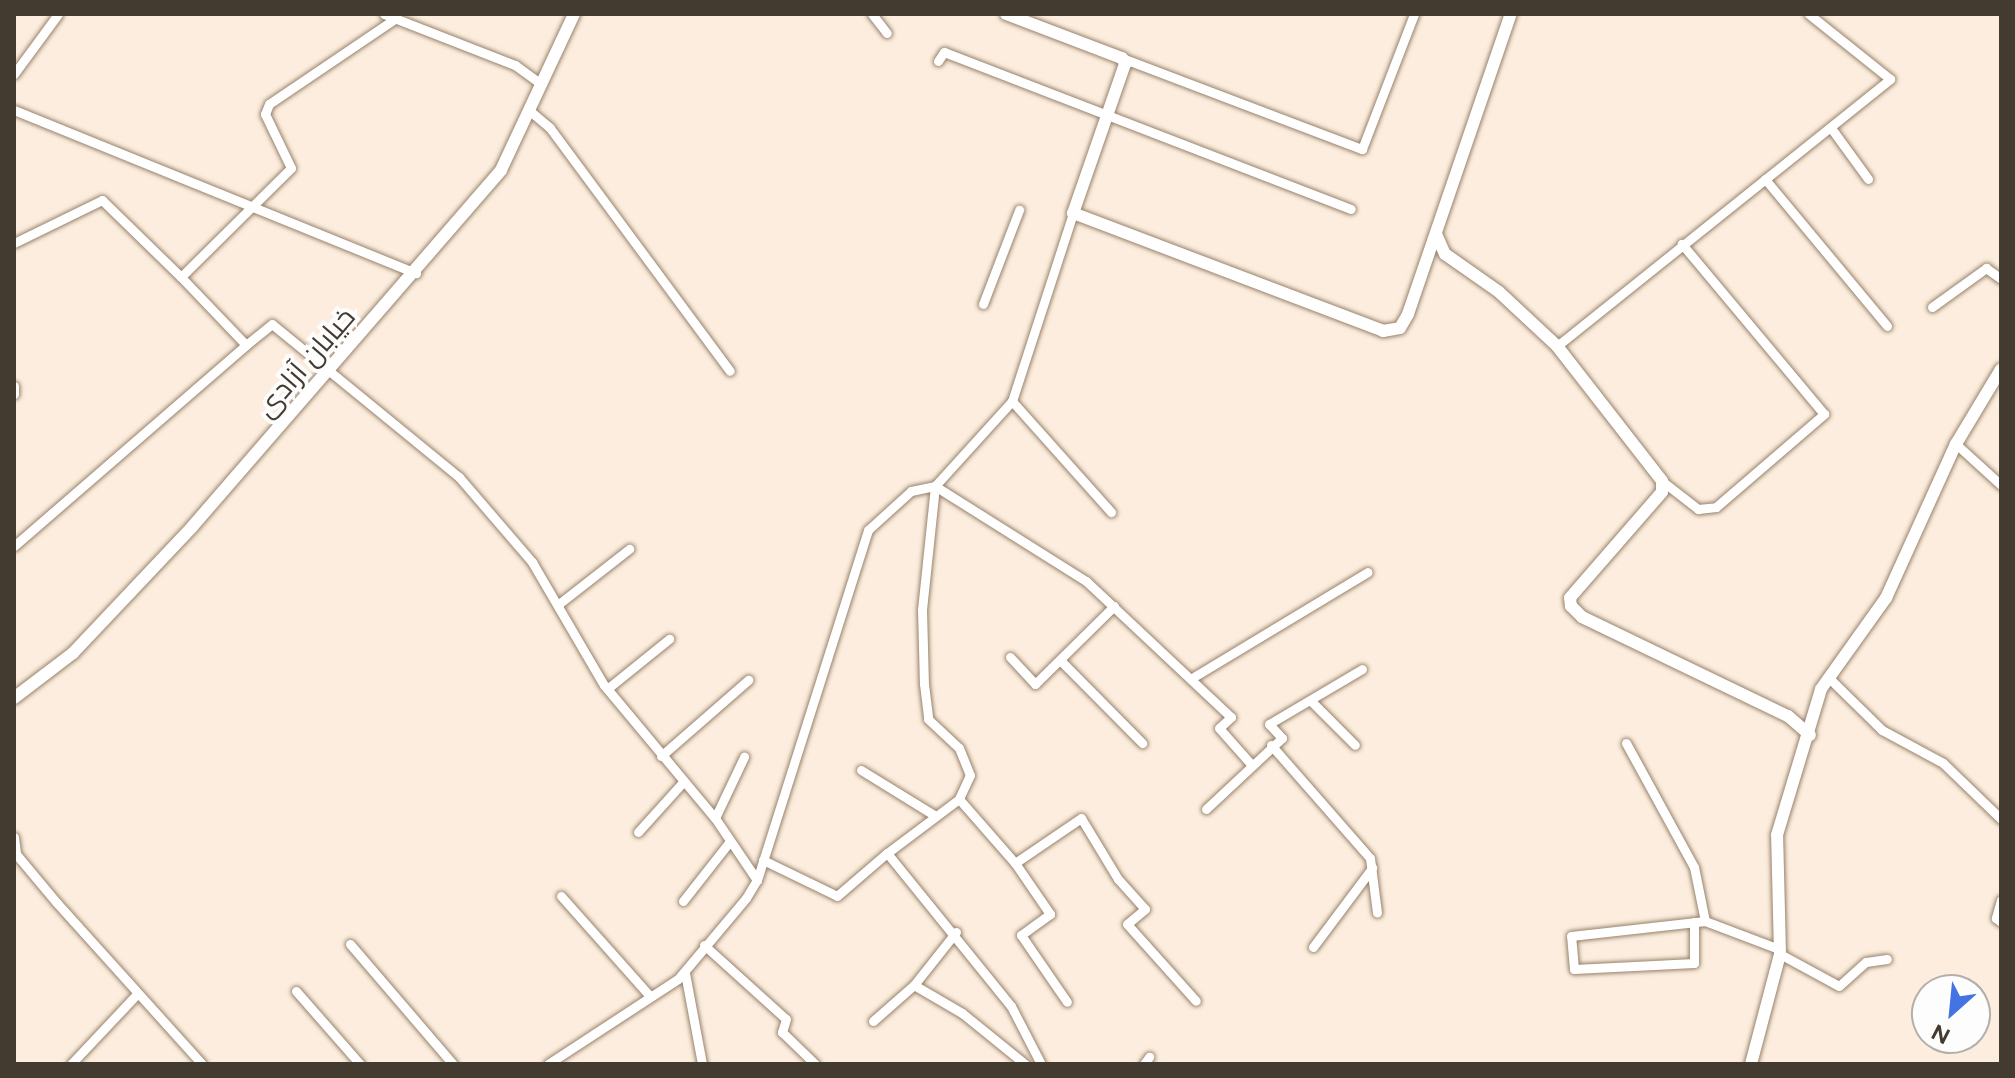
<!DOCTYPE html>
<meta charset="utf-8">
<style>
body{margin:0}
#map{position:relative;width:2015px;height:1078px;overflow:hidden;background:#fcedde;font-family:Figtree,Cairo,sans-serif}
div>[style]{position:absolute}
.roads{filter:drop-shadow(0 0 2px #98826b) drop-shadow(0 0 2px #98826b)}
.street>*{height:9px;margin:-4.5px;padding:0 4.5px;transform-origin:4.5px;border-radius:4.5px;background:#fff}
.secondary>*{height:12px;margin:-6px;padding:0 6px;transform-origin:6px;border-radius:6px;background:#fff}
span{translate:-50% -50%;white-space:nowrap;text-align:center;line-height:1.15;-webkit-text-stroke:8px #fdfdfd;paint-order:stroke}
.street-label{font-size:28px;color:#443b30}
.frame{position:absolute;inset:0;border:16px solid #443b30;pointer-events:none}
.north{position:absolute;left:1911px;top:974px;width:80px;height:80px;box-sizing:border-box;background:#fdfdfd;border:2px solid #b3afab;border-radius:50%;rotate:207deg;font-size:22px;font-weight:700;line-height:32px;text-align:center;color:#443b30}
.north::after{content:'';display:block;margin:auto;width:28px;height:36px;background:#4473e4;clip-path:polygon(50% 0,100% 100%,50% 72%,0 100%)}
</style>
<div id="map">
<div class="roads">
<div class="street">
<div style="left:384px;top:14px;width:141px;rotate:21.3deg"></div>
<div style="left:515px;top:65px;width:32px;rotate:36deg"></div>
<div style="left:872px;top:14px;width:24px;rotate:52deg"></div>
<div style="left:396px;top:18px;width:153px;rotate:145.9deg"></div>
<div style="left:269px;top:104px;width:11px;rotate:112deg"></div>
<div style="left:265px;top:114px;width:60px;rotate:64.3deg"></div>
<div style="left:291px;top:168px;width:155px;rotate:135.3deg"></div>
<div style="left:181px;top:277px;width:94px;rotate:46.3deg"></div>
<div style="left:246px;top:345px;width:33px;rotate:-39deg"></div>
<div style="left:272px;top:324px;width:242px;rotate:39.3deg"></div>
<div style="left:459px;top:477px;width:112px;rotate:49.3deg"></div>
<div style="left:532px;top:562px;width:143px;rotate:59.7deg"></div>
<div style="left:604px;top:685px;width:173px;rotate:50.2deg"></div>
<div style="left:715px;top:818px;width:75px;rotate:55.9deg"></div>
<div style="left:1122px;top:58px;width:257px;rotate:20.8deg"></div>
<div style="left:1362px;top:149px;width:145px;rotate:-68.9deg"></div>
<div style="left:938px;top:61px;width:11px;rotate:-56deg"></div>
<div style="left:944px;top:52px;width:436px;rotate:21.1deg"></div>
<div style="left:14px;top:74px;width:74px;rotate:-53.7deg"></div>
<div style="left:14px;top:110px;width:434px;rotate:22.1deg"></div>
<div style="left:530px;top:111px;width:26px;rotate:40deg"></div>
<div style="left:550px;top:128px;width:302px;rotate:53.5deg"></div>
<div style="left:1831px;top:128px;width:63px;rotate:54deg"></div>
<div style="left:1765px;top:179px;width:191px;rotate:50.3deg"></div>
<div style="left:14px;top:243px;width:98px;rotate:-26deg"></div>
<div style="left:102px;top:200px;width:110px;rotate:44.3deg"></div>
<div style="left:983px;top:304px;width:101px;rotate:-69deg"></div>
<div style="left:1932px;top:307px;width:67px;rotate:-35.8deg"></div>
<div style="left:1986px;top:268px;width:19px;rotate:36deg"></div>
<div style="left:1557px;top:346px;width:427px;rotate:-38.7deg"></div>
<div style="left:1890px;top:79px;width:104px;rotate:-141.3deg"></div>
<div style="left:14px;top:386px;width:8px;rotate:90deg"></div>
<div style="left:1012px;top:401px;width:149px;rotate:48.3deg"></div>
<div style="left:1956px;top:444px;width:61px;rotate:42.3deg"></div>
<div style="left:1662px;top:481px;width:46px;rotate:37.9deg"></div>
<div style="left:1698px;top:509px;width:18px;rotate:-6deg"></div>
<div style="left:1716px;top:507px;width:143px;rotate:-40.7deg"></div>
<div style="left:1824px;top:414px;width:222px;rotate:-129.9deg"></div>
<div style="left:935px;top:486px;width:124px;rotate:96deg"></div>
<div style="left:922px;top:609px;width:75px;rotate:88.5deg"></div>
<div style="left:924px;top:684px;width:35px;rotate:83deg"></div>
<div style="left:928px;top:719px;width:42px;rotate:43.1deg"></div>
<div style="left:959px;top:748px;width:29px;rotate:68deg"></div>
<div style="left:970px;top:775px;width:26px;rotate:115deg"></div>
<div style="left:959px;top:799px;width:85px;rotate:48.8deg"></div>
<div style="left:1015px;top:863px;width:80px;rotate:-34.3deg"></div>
<div style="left:1081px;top:818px;width:71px;rotate:58.8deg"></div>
<div style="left:1118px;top:879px;width:40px;rotate:48deg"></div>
<div style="left:1145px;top:909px;width:23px;rotate:140deg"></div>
<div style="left:1127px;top:924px;width:103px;rotate:48.1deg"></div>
<div style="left:935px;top:486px;width:178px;rotate:32.2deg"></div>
<div style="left:1086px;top:581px;width:199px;rotate:43.2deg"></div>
<div style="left:1231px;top:717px;width:16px;rotate:137deg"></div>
<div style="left:1219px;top:728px;width:48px;rotate:48.4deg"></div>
<div style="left:14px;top:546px;width:307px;rotate:-40.9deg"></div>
<div style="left:560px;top:603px;width:88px;rotate:-38deg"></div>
<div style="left:1010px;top:657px;width:37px;rotate:47deg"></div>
<div style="left:1035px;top:684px;width:111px;rotate:-44.6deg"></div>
<div style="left:1060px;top:660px;width:117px;rotate:45.3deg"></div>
<div style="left:1828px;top:677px;width:76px;rotate:44.5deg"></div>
<div style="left:1882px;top:730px;width:69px;rotate:28.4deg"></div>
<div style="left:1943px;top:763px;width:81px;rotate:44deg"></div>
<div style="left:1192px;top:678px;width:205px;rotate:-31.1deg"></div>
<div style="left:607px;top:689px;width:80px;rotate:-38.9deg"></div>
<div style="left:1311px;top:701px;width:62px;rotate:45deg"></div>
<div style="left:1626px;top:743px;width:141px;rotate:61.3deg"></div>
<div style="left:1694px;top:867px;width:55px;rotate:78.5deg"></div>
<div style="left:1705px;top:921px;width:79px;rotate:20.7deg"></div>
<div style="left:1271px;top:745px;width:150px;rotate:48.8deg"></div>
<div style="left:1370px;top:858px;width:55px;rotate:82.7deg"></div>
<div style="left:661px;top:756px;width:116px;rotate:-41.1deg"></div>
<div style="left:861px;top:770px;width:86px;rotate:31.7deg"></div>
<div style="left:959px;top:799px;width:90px;rotate:143.1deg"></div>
<div style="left:887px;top:853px;width:197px;rotate:51deg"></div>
<div style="left:1011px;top:1006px;width:65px;rotate:62.7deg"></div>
<div style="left:1206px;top:809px;width:104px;rotate:-43.1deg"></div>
<div style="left:1282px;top:738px;width:19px;rotate:-133deg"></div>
<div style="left:1269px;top:724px;width:108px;rotate:-30.6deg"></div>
<div style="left:715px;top:818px;width:68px;rotate:-64.6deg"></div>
<div style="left:638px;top:832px;width:67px;rotate:-48deg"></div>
<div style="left:14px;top:837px;width:17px;rotate:83deg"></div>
<div style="left:16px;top:854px;width:64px;rotate:50.1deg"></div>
<div style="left:57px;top:903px;width:217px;rotate:48deg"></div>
<div style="left:763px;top:860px;width:82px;rotate:25.9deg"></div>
<div style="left:837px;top:896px;width:66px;rotate:-40.7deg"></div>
<div style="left:1015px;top:863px;width:62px;rotate:55.5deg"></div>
<div style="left:1050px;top:914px;width:36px;rotate:144deg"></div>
<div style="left:1021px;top:935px;width:81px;rotate:55.5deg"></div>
<div style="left:561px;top:896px;width:131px;rotate:48.4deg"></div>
<div style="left:2001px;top:900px;width:19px;rotate:106deg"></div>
<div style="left:1996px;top:918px;width:6px;rotate:39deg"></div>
<div style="left:683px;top:901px;width:76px;rotate:-51.9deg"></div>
<div style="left:1694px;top:922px;width:41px;rotate:90deg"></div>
<div style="left:1694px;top:963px;width:120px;rotate:177.1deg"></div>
<div style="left:1574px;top:969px;width:33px;rotate:-95deg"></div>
<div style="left:1571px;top:936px;width:135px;rotate:-6.4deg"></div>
<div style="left:956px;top:932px;width:68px;rotate:128.4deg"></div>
<div style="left:914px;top:985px;width:56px;rotate:30.3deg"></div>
<div style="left:962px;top:1013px;width:81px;rotate:39deg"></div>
<div style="left:350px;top:944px;width:158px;rotate:49.4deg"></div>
<div style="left:704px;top:945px;width:110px;rotate:42.1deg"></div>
<div style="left:786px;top:1019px;width:14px;rotate:107deg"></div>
<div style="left:782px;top:1032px;width:46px;rotate:44.1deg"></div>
<div style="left:1313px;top:947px;width:99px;rotate:-53.2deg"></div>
<div style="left:1780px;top:954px;width:67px;rotate:28.5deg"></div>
<div style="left:1839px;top:986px;width:36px;rotate:-42deg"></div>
<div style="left:1866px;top:962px;width:21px;rotate:-8deg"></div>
<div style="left:685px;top:973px;width:93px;rotate:79.4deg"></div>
<div style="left:296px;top:991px;width:97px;rotate:48.8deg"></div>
<div style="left:873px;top:1021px;width:55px;rotate:-41.3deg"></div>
<div style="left:71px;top:1064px;width:96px;rotate:-46.7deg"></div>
<div style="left:548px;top:1064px;width:155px;rotate:-33.2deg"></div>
<div style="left:678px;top:979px;width:106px;rotate:-50deg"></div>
<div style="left:746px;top:898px;width:21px;rotate:-59deg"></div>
<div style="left:757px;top:880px;width:367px;rotate:-72.4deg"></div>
<div style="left:868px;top:530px;width:58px;rotate:-42.2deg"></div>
<div style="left:911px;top:491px;width:25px;rotate:-12deg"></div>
<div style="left:935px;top:486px;width:115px;rotate:-47.8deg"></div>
<div style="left:1012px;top:401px;width:198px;rotate:-72deg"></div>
<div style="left:1144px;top:1064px;width:9px;rotate:-54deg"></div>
</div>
<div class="secondary">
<div style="left:1006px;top:14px;width:124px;rotate:20.8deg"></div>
<div style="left:1122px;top:58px;width:7px;rotate:63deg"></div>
<div style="left:1125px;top:64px;width:158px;rotate:109.2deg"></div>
<div style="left:1073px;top:213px;width:332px;rotate:20.8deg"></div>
<div style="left:1383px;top:331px;width:17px;rotate:-10deg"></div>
<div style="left:1400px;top:328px;width:16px;rotate:-60deg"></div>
<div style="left:1408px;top:314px;width:317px;rotate:-71.1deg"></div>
<div style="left:1436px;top:234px;width:22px;rotate:66deg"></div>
<div style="left:1445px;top:254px;width:66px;rotate:35.1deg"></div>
<div style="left:1499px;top:292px;width:79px;rotate:43deg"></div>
<div style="left:1557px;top:346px;width:171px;rotate:52.1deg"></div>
<div style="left:1662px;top:481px;width:11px;rotate:90deg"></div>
<div style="left:1662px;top:492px;width:140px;rotate:131deg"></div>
<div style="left:1570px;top:598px;width:8px;rotate:83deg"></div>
<div style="left:1571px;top:606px;width:16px;rotate:45deg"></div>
<div style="left:1582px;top:617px;width:229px;rotate:25.7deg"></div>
<div style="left:1788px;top:716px;width:29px;rotate:41deg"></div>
<div style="left:14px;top:698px;width:74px;rotate:-37.3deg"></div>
<div style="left:73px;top:653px;width:173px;rotate:-46.6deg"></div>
<div style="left:192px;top:527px;width:472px;rotate:-49.1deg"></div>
<div style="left:501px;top:170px;width:172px;rotate:-64.9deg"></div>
<div style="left:1751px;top:1064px;width:114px;rotate:-75.2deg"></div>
<div style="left:1780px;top:954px;width:119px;rotate:-91.4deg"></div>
<div style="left:1777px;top:835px;width:152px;rotate:-73.2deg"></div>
<div style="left:1821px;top:689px;width:112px;rotate:-54.5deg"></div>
<div style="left:1886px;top:598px;width:169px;rotate:-65.6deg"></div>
<div style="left:1956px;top:444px;width:87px;rotate:-59deg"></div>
</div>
</div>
<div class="street-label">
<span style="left:305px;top:362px;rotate:-49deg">خیابان آزادی</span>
</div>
<div class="frame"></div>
<div class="north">N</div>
</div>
